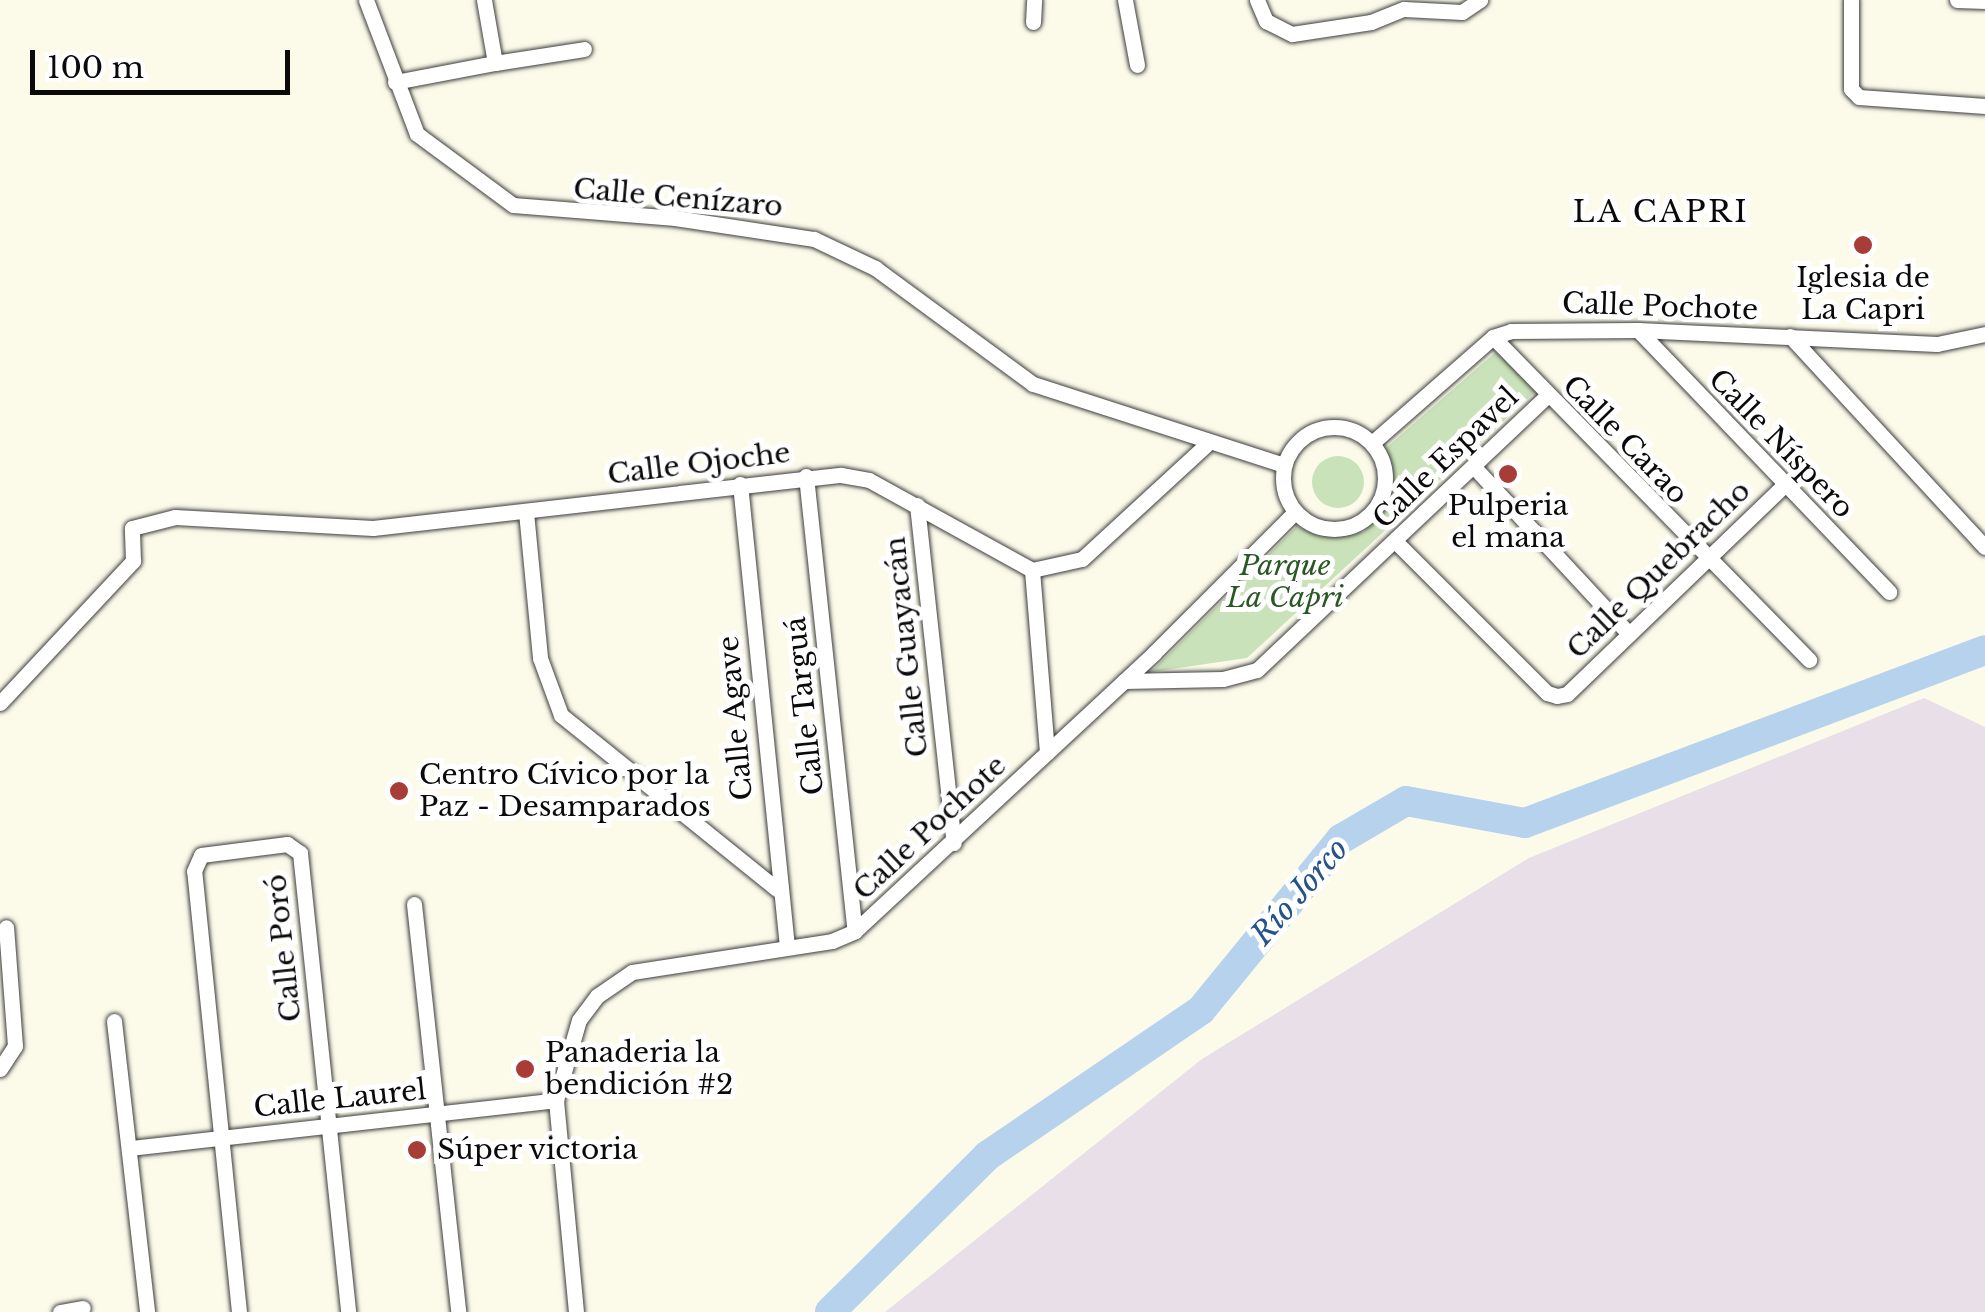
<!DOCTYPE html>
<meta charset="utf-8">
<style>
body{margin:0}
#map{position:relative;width:1985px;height:1312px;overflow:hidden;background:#fcfbea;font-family:"Libre Baskerville",serif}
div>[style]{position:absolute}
.industrial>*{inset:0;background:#e8dfe8}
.green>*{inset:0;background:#cae2b9}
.round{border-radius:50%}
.river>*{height:30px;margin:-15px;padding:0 15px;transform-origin:15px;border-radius:15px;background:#b6d2ed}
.roads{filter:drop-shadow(0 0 2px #3d3d3d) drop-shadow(0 0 2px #3d3d3d)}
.street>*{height:15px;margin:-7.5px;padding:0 7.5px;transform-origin:7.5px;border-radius:7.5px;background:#fff}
.street>.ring{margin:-7.5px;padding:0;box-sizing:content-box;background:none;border:15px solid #fff;border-radius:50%}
.dots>*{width:28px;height:28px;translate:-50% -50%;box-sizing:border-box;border:5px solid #fff;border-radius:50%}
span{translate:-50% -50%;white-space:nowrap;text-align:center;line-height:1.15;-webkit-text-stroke:10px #fff;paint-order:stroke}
.street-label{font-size:28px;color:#0a0a0a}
.poi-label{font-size:28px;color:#0a0a0a}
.left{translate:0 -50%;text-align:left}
.park-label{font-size:28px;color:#295824;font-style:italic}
.neighbourhood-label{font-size:30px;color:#0a0a0a;letter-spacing:2.5px}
.water-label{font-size:30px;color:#25538a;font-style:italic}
.scale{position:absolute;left:30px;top:50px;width:260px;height:45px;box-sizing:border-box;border:5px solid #0a0a0a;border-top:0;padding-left:12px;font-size:30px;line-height:35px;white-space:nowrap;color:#0a0a0a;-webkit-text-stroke:8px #fff;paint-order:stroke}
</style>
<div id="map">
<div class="industrial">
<div style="clip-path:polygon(1924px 698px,1985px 727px,1985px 1312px,885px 1312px,1202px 1059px,1529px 858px)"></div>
</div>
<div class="green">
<div style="clip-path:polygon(1498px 350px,1536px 391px,1247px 658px,1151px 672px,1297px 526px,1319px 536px,1364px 532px,1391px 497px,1386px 448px)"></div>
<div class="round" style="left:1312px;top:456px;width:52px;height:52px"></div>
</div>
<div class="river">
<div style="left:830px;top:1312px;width:221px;rotate:-44.8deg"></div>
<div style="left:987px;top:1156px;width:259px;rotate:-34.3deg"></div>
<div style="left:1201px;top:1010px;width:221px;rotate:-50.7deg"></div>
<div style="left:1341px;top:839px;width:75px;rotate:-30.3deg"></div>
<div style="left:1406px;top:801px;width:121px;rotate:10.5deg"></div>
<div style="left:1525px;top:823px;width:491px;rotate:-20.6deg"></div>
</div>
<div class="roads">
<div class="street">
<div style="left:366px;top:0;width:143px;rotate:69.2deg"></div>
<div style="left:417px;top:134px;width:119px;rotate:36.5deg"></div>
<div style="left:513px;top:205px;width:163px;rotate:4.6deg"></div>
<div style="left:675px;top:218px;width:141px;rotate:8.6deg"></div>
<div style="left:814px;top:239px;width:68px;rotate:25.4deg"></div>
<div style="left:875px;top:268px;width:196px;rotate:36.3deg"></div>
<div style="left:1033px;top:384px;width:264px;rotate:17.9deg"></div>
<div style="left:1125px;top:0;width:66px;rotate:79.5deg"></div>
<div style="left:1257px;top:0;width:23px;rotate:67deg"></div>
<div style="left:1266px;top:21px;width:29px;rotate:27deg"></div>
<div style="left:1292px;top:34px;width:80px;rotate:-8.6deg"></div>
<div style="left:1371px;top:22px;width:35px;rotate:-22deg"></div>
<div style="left:1404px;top:9px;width:58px;rotate:3deg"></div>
<div style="left:1462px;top:12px;width:22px;rotate:-34deg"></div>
<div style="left:1851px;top:0;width:89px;rotate:90deg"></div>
<div style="left:1851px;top:89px;width:11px;rotate:45deg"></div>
<div style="left:1859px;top:97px;width:126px;rotate:4.1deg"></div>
<div style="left:1957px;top:0;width:28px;rotate:2deg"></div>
<div style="left:1033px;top:22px;width:22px;rotate:-87deg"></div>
<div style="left:495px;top:63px;width:90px;rotate:-8.9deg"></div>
<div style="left:395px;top:82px;width:102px;rotate:-10.8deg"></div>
<div style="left:495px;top:63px;width:64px;rotate:-99.9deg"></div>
<div style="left:1638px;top:330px;width:363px;rotate:46.2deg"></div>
<div style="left:1790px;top:336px;width:287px;rotate:47.3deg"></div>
<div style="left:1493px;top:337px;width:452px;rotate:45.6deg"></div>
<div class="ring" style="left:1283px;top:427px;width:87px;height:87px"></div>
<div style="left:1372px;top:443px;width:161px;rotate:-41.2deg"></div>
<div style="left:1493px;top:337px;width:19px;rotate:-18deg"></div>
<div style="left:1511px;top:331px;width:127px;rotate:-0.5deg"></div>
<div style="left:1638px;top:330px;width:299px;rotate:2.7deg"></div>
<div style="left:1937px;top:344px;width:49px;rotate:-11.8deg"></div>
<div style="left:1474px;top:467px;width:228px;rotate:47.1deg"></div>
<div style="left:806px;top:476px;width:458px;rotate:83.9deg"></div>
<div style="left:740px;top:484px;width:465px;rotate:84.2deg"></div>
<div style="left:917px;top:505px;width:340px;rotate:83.8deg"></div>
<div style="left:526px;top:512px;width:147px;rotate:84.5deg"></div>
<div style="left:540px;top:658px;width:61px;rotate:69.8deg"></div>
<div style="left:561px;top:715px;width:277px;rotate:38.9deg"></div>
<div style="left:1395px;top:541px;width:215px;rotate:45deg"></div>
<div style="left:1547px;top:693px;width:10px;rotate:17deg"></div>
<div style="left:1557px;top:696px;width:10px;rotate:-11deg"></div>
<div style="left:1567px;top:694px;width:300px;rotate:-43.9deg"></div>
<div style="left:1032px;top:570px;width:183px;rotate:85.3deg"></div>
<div style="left:1124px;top:681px;width:99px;rotate:-1.2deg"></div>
<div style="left:1223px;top:679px;width:35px;rotate:-15deg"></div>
<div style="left:1257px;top:670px;width:400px;rotate:-43.4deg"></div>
<div style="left:0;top:703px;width:195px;rotate:-46.9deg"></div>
<div style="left:133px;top:561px;width:33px;rotate:-92deg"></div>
<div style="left:132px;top:528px;width:44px;rotate:-14.3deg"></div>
<div style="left:175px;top:517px;width:198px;rotate:3.2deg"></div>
<div style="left:373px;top:528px;width:471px;rotate:-6.5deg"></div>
<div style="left:841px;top:475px;width:28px;rotate:10deg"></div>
<div style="left:869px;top:480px;width:186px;rotate:28.9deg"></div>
<div style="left:1032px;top:570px;width:51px;rotate:-12.4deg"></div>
<div style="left:1082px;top:559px;width:168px;rotate:-42.6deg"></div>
<div style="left:414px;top:904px;width:410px;rotate:83.8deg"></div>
<div style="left:114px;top:1021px;width:293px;rotate:83.5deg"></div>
<div style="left:0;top:1069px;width:27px;rotate:-57deg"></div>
<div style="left:15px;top:1046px;width:119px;rotate:-94.3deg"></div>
<div style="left:130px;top:1148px;width:429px;rotate:-6.4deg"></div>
<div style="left:60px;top:1312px;width:23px;rotate:-10deg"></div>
<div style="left:239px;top:1312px;width:443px;rotate:-95.8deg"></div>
<div style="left:194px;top:871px;width:17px;rotate:-66deg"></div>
<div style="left:201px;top:855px;width:87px;rotate:-7.3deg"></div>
<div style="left:287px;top:844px;width:16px;rotate:35deg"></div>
<div style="left:300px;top:853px;width:462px;rotate:84deg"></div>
<div style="left:576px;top:1312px;width:213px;rotate:-95.4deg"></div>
<div style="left:556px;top:1100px;width:83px;rotate:-74deg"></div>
<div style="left:579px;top:1020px;width:30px;rotate:-53deg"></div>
<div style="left:597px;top:996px;width:42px;rotate:-34.4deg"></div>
<div style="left:632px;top:972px;width:202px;rotate:-8.8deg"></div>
<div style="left:832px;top:941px;width:25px;rotate:-23deg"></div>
<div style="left:855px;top:931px;width:408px;rotate:-42.9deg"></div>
<div style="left:1154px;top:653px;width:199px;rotate:-45deg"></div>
</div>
</div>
<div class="dots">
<div style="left:1863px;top:245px;background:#a73d36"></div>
<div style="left:1508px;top:474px;background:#a73d36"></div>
<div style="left:399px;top:791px;background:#a73d36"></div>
<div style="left:525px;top:1069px;background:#a73d36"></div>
<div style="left:417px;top:1150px;background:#a73d36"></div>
</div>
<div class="street-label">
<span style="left:678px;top:198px;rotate:5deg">Calle Cenízaro</span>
<span style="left:1660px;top:307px;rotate:2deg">Calle Pochote</span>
<span style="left:1625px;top:440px;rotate:46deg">Calle Carao</span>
<span style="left:1781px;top:444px;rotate:46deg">Calle Níspero</span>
<span style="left:1446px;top:458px;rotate:-44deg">Calle Espavel</span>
<span style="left:699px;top:464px;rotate:-7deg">Calle Ojoche</span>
<span style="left:1659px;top:570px;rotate:-44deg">Calle Quebracho</span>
<span style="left:907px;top:647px;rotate:-96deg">Calle Guayacán</span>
<span style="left:805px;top:706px;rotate:-96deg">Calle Targuá</span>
<span style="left:736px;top:718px;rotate:-95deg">Calle Agave</span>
<span style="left:930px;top:828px;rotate:-43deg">Calle Pochote</span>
<span style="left:284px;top:948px;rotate:-96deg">Calle Poró</span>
<span style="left:340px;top:1099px;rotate:-6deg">Calle Laurel</span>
</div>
<div class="poi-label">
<span style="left:1863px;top:294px">Iglesia de<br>La Capri</span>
<span style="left:1508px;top:522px">Pulperia<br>el mana</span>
<span class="left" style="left:419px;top:791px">Centro Cívico por la<br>Paz - Desamparados</span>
<span class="left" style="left:545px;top:1069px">Panaderia la<br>bendición #2</span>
<span class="left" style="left:437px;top:1150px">Súper victoria</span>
</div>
<div class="park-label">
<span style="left:1285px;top:582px">Parque<br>La Capri</span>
</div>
<div class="neighbourhood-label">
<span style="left:1661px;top:212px">LA CAPRI</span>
</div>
<div class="water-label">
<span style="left:1300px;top:892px;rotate:-49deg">Río Jorco</span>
</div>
<div class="scale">100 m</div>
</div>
